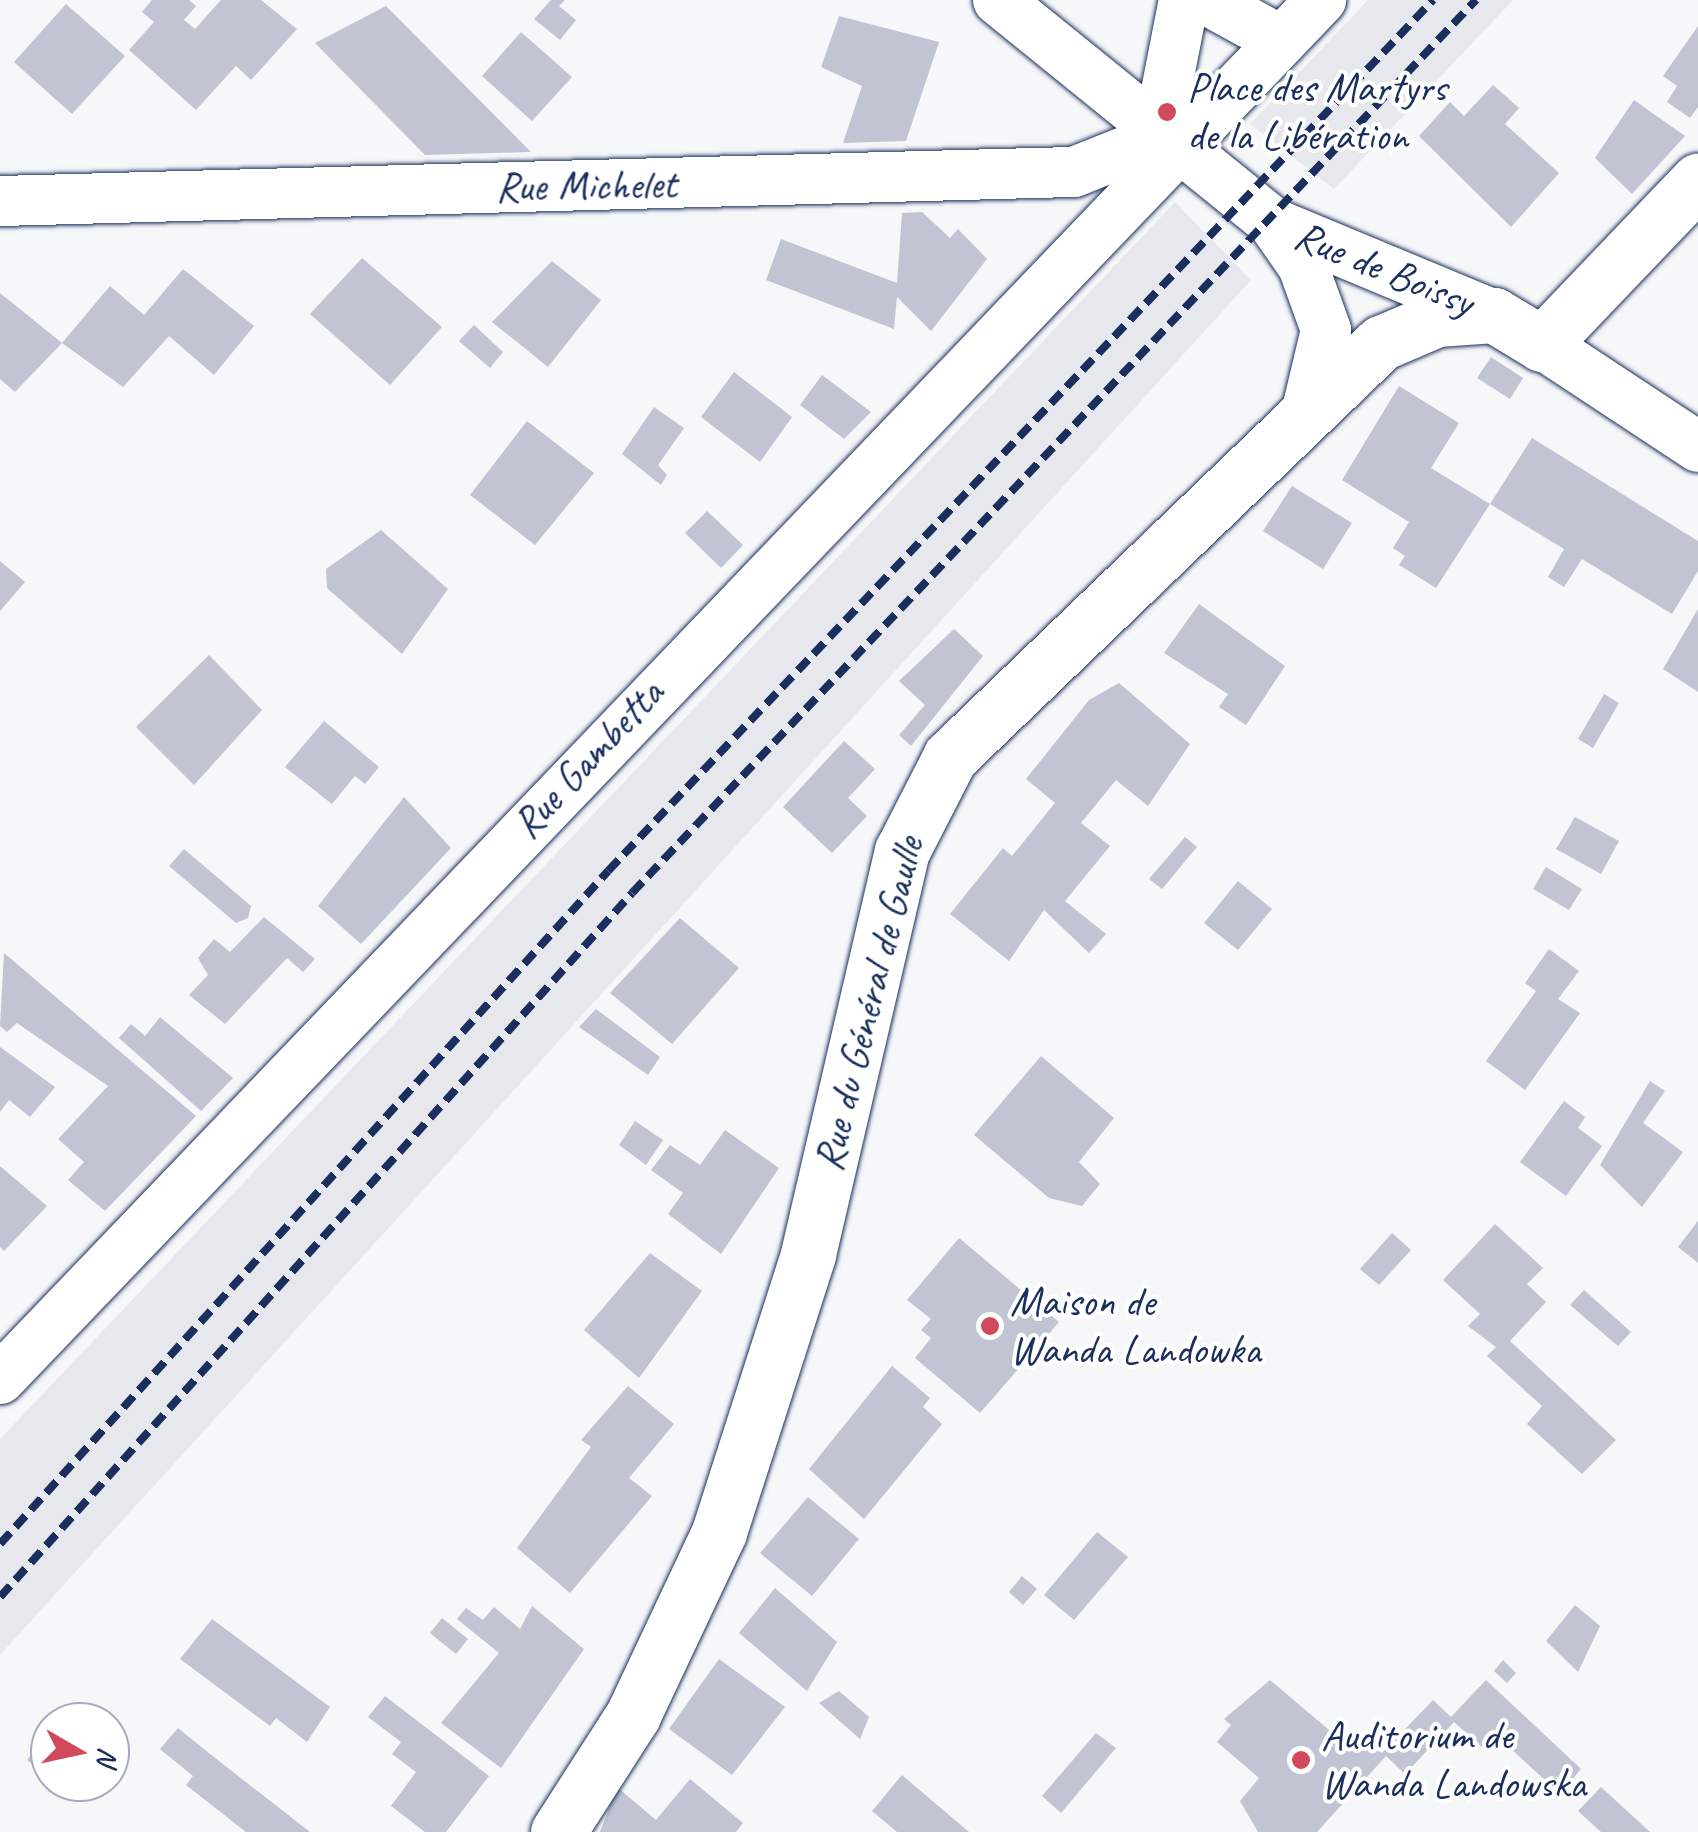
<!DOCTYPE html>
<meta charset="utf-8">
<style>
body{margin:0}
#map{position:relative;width:1698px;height:1832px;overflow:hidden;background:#f6f7f9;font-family:Caveat,sans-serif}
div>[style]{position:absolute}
.built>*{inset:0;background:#e6e8ee}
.building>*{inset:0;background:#c0c4d3}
.roads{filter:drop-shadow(0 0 2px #1b2f5e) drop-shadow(0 0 2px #1b2f5e)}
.street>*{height:50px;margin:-25px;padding:0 25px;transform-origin:25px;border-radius:25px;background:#fff}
.secondary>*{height:55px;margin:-27.5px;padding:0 27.5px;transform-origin:27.5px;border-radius:27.5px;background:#fff}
.rail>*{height:8px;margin-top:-4px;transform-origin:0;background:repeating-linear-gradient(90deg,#1b2f5e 0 15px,transparent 0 23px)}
.dots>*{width:28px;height:28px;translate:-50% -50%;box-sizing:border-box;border:5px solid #fff;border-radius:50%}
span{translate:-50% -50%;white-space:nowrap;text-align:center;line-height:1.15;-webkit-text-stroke:8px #fff;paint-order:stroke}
.poi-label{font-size:42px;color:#1b2f5e}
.left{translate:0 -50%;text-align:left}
.street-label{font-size:42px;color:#1b2f5e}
.north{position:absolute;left:30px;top:1702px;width:100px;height:100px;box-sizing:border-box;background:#fff;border:2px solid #a4acbf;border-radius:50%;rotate:99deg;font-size:28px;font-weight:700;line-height:40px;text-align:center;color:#1b2f5e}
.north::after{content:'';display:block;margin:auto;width:35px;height:45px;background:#d1495b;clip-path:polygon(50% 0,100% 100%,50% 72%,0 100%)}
</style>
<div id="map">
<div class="built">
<div style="clip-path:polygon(1368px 0,1513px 0,1334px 189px,1250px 124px)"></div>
<div style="clip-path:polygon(1175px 202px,1251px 280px,0 1655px,0 1439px)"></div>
</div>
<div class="building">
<div style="clip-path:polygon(152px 0,189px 0,196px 6px,184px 20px,195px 29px,221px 0,261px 0,297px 29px,251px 80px,236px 66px,196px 110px,129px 50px,154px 22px,142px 12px)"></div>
<div style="clip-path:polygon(551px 0,565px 0,559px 6px,576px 20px,560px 40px,534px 19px)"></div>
<div style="clip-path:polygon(66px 4px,125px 56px,72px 114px,14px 62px)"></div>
<div style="clip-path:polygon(386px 6px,531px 152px,425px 155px,315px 43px)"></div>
<div style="clip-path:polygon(839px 16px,939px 42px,906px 141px,843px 143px,862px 86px,821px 67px)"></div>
<div style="clip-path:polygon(1698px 26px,1698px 107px,1690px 118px,1667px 102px,1677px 86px,1663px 76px)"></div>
<div style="clip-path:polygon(521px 32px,572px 77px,532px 121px,482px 76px)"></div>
<div style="clip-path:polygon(1493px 85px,1519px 108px,1505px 124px,1559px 173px,1511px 227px,1419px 136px,1450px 102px,1464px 116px)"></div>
<div style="clip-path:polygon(1634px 100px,1685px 136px,1632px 194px,1595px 158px)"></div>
<div style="clip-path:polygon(922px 212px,950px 238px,958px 229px,987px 259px,931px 331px,897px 297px,894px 329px,766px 280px,781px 239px,897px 283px,902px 213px)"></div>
<div style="clip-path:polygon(362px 258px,442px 327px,390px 385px,310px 314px)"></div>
<div style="clip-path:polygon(552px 261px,601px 300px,548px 367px,492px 322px)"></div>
<div style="clip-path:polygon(183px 269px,254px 326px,214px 375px,169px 336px,123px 387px,62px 343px,15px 392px,0 379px,0 293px,62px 343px,110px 286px,144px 315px)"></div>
<div style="clip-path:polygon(474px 325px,503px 352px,490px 368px,459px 341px)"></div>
<div style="clip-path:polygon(1491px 357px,1523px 378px,1510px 399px,1477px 378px)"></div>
<div style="clip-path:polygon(734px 372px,792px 417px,760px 462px,701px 417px)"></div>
<div style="clip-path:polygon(822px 375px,871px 412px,844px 439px,800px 405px)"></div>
<div style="clip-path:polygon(1399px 386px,1459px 423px,1431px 468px,1490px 504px,1436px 588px,1399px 565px,1405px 556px,1393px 548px,1409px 522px,1342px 480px)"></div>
<div style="clip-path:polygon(654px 407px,684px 428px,658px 465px,667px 475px,661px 485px,622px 454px)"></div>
<div style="clip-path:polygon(527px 421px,594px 473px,535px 545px,470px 495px)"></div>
<div style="clip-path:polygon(1532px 438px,1698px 541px,1698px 571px,1672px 614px,1582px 559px,1564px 587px,1548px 577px,1564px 549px,1490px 504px)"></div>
<div style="clip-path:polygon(1292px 486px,1352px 523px,1323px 569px,1263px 531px)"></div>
<div style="clip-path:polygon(707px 511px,743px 545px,721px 568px,685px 533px)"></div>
<div style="clip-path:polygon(381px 530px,448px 589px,402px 654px,327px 588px,326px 569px)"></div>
<div style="clip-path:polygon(0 561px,25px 582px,0 611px)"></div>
<div style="clip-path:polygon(1199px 604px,1285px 666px,1246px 725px,1219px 707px,1228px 694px,1164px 653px)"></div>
<div style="clip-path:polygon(1698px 609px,1698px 692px,1663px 669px)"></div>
<div style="clip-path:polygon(954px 629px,983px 656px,911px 746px,899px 735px,925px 705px,899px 681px)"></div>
<div style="clip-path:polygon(209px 655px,262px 710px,194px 785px,136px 727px)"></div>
<div style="clip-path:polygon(1119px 683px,1190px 744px,1148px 806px,1116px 780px,1081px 823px,1110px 846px,1065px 901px,1106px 934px,1089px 953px,1044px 910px,1009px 961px,950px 914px,1003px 848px,1012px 856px,1055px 803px,1026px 779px,1089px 700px)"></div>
<div style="clip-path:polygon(1604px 694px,1619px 703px,1593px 748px,1578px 739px)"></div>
<div style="clip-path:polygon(324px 721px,379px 767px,365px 784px,355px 776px,332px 804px,285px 767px)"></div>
<div style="clip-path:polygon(844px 741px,875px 769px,848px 798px,867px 816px,832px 853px,783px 807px)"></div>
<div style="clip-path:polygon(404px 797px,451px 848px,361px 944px,318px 906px)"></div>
<div style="clip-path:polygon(1575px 817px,1619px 841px,1601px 874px,1556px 849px)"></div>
<div style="clip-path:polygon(1185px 837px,1197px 847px,1162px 889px,1149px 879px)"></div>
<div style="clip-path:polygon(184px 849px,251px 906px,248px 918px,236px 923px,169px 866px)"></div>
<div style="clip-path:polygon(1546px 867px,1582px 889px,1569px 910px,1533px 889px)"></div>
<div style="clip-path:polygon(1238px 881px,1272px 909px,1238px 950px,1204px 923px)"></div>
<div style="clip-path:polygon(264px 917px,315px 959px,303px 972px,287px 958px,225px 1024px,189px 995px,208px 975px,198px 958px,214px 939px,230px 952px)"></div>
<div style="clip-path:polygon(680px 918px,739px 968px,672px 1044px,610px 993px)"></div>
<div style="clip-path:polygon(1549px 949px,1579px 971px,1558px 999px,1580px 1013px,1525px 1090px,1486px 1061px,1536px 991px,1525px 983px)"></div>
<div style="clip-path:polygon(4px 953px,196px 1116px,105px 1211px,68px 1180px,84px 1162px,58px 1139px,108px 1086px,17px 1023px,7px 1032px,0 1026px)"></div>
<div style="clip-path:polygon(596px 1009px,660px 1057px,648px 1075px,579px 1027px)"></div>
<div style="clip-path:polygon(160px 1017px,233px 1078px,201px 1111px,119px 1038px,131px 1024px,145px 1036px)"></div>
<div style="clip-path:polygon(0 1047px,55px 1087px,30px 1117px,9px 1100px,0 1112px)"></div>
<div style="clip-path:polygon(1041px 1056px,1114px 1118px,1079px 1162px,1100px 1184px,1082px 1206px,1049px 1198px,974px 1135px)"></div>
<div style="clip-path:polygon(1650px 1081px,1665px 1091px,1643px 1123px,1683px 1152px,1642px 1207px,1600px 1165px)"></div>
<div style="clip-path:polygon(1564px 1101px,1585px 1117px,1578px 1128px,1602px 1146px,1566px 1196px,1520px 1162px)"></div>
<div style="clip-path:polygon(635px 1121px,663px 1140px,646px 1165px,619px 1145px)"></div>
<div style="clip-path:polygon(725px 1130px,779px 1168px,721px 1254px,668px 1214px,683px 1193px,651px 1170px,670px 1145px,700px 1165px)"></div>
<div style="clip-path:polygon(0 1166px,47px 1206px,4px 1251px,0 1247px)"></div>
<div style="clip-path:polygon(1698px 1221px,1698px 1263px,1678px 1247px)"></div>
<div style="clip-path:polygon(1495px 1224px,1543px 1268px,1527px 1284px,1546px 1302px,1510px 1341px,1616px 1440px,1582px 1474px,1527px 1424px,1542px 1406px,1487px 1356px,1496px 1347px,1468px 1326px,1480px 1314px,1443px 1280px)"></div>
<div style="clip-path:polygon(1392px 1233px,1411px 1250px,1379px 1285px,1360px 1269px)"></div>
<div style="clip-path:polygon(959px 1238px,1059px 1322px,980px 1413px,915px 1358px,931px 1338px,921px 1330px,931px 1319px,907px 1300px)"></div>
<div style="clip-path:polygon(650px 1253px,702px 1291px,639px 1378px,584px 1330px)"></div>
<div style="clip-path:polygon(1584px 1290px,1631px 1332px,1618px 1346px,1570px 1305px)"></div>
<div style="clip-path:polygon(892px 1366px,930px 1398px,923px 1407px,942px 1424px,864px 1519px,809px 1469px)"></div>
<div style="clip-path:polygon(628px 1386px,674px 1424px,629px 1478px,652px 1496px,570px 1593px,517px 1548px,591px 1447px,581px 1440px)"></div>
<div style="clip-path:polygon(808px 1497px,859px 1539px,812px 1596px,760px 1553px)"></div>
<div style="clip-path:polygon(1097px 1532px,1128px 1557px,1074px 1620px,1044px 1595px)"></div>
<div style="clip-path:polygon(1022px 1576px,1037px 1589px,1023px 1605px,1009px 1592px)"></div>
<div style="clip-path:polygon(775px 1588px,837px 1642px,807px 1691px,739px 1633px)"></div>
<div style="clip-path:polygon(1575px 1605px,1600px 1626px,1578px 1672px,1546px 1641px)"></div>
<div style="clip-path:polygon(532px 1606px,584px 1649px,501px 1768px,441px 1723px,499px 1653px,457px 1619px,466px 1608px,483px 1620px,494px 1607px,520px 1629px)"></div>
<div style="clip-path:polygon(442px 1618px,468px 1639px,456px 1654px,430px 1633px)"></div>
<div style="clip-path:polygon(212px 1619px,330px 1707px,307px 1742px,276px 1718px,270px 1726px,180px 1659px)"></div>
<div style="clip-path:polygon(719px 1659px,785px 1707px,732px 1775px,669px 1729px)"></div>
<div style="clip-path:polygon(1503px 1660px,1516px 1673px,1507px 1683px,1494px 1671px)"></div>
<div style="clip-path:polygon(1270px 1680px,1354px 1751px,1365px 1739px,1382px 1753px,1433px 1700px,1451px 1717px,1486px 1680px,1581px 1769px,1560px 1794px,1497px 1736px,1484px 1749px,1454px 1722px,1405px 1774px,1386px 1756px,1317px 1832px,1258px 1832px,1240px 1801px,1259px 1778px,1217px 1742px,1231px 1725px,1224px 1719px)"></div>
<div style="clip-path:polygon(839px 1691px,869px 1717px,860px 1739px,819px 1703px)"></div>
<div style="clip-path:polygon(385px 1696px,489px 1776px,446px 1832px,425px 1832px,391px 1806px,416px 1772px,392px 1754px,401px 1742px,368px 1717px)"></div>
<div style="clip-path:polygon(178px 1728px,210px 1754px,310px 1832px,246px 1832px,186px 1785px,193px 1776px,160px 1749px)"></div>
<div style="clip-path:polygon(1096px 1733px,1116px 1748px,1061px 1813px,1042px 1796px)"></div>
<div style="clip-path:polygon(39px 1743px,50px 1751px,50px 1777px,27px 1760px)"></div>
<div style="clip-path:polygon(902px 1775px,969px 1832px,897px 1832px,872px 1811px)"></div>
<div style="clip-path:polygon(690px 1779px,743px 1823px,736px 1832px,600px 1832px,617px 1787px,656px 1820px)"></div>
<div style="clip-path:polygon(1601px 1787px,1650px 1832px,1601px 1832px,1578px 1811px)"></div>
</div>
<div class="roads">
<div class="street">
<div style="left:998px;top:0;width:354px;rotate:39deg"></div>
<div style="left:1273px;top:223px;width:52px;rotate:55.1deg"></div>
<div style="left:1303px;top:266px;width:68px;rotate:70.2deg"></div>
<div style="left:1326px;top:330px;width:82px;rotate:103.4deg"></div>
<div style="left:1207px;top:0;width:85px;rotate:28.7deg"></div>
<div style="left:1159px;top:127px;width:129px;rotate:-78.9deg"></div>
<div style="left:0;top:201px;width:1074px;rotate:-1.55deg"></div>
<div style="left:1074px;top:172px;width:65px;rotate:-21.8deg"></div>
<div style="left:1134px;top:148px;width:33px;rotate:-40deg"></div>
<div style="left:1273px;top:223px;width:239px;rotate:22.6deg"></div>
<div style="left:1542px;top:344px;width:187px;rotate:33.4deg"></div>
<div style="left:0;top:1379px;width:1910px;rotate:-46.23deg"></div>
</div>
<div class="secondary">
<div style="left:558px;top:1832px;width:139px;rotate:-57.3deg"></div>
<div style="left:633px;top:1715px;width:202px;rotate:-64.8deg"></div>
<div style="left:719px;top:1532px;width:292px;rotate:-72.2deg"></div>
<div style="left:808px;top:1254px;width:414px;rotate:-76.9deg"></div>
<div style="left:902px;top:851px;width:106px;rotate:-62.9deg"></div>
<div style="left:950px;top:757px;width:598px;rotate:-43.85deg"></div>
<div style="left:1381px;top:343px;width:61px;rotate:-23.2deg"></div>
<div style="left:1437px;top:319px;width:57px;rotate:-4deg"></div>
<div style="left:1494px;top:315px;width:56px;rotate:31.1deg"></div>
<div style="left:1542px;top:344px;width:226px;rotate:-46.3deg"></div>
</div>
</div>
<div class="rail">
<div style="left:0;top:1544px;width:907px;rotate:-47.9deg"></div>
<div style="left:608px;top:871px;width:1200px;rotate:-46.55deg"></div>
<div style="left:0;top:1597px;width:946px;rotate:-48.08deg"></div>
<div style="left:632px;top:893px;width:1229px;rotate:-46.62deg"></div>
</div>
<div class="dots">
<div style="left:1167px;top:112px;background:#d1495b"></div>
<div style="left:990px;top:1326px;background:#d1495b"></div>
<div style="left:1301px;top:1760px;background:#d1495b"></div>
</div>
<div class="poi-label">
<span class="left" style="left:1187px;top:112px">Place des Martyrs<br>de la Libération</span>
<span class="left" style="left:1010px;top:1326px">Maison de<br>Wanda Landowka</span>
<span class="left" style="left:1321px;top:1760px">Auditorium de<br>Wanda Landowska</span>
</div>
<div class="street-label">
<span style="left:586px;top:186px;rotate:-1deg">Rue Michelet</span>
<span style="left:1384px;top:269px;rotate:22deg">Rue de Boissy</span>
<span style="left:588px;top:759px;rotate:-47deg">Rue Gambetta</span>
<span style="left:869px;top:1004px;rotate:-76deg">Rue du Général de Gaulle</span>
</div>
<div class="north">N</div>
</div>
